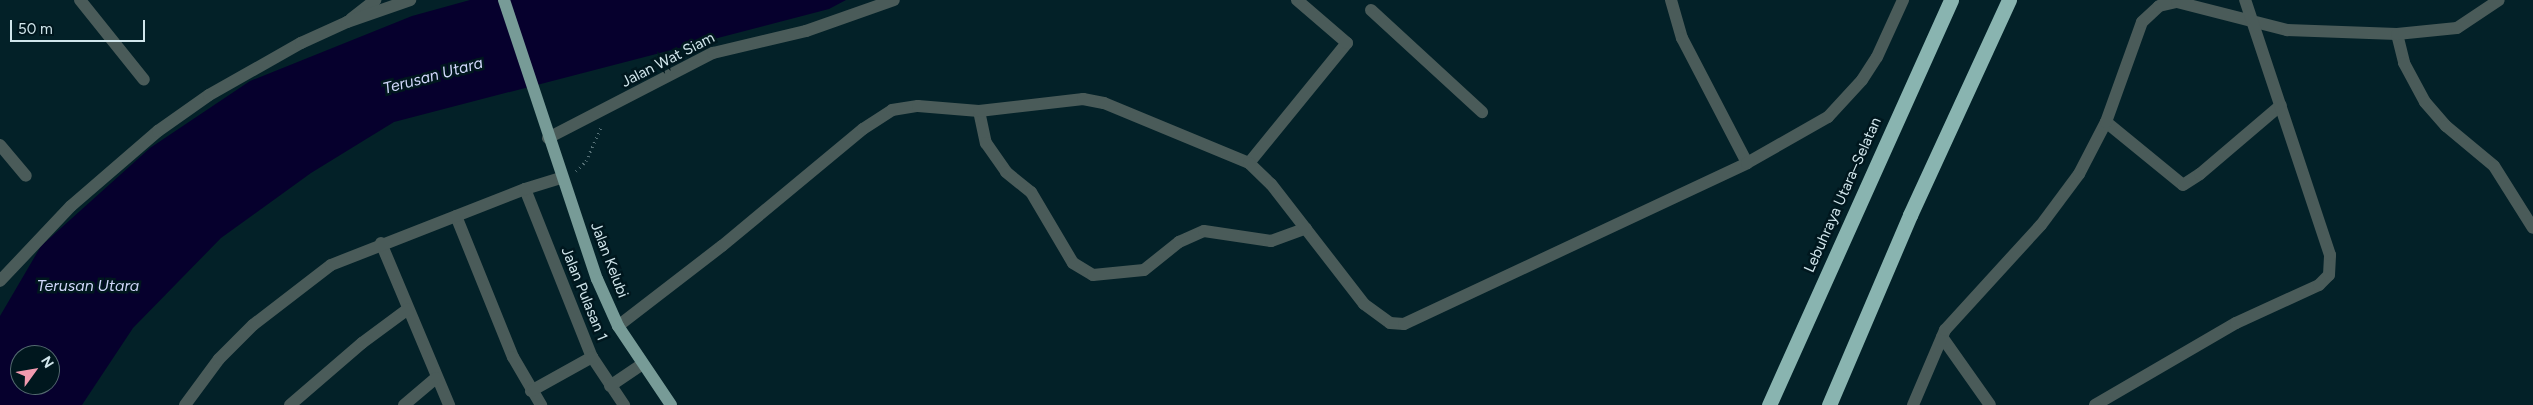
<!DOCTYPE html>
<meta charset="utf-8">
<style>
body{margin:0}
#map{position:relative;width:2533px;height:405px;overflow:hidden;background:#032128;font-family:Figtree,sans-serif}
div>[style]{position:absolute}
.water>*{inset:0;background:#06002d}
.path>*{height:3px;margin-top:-1.5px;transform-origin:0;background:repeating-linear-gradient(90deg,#587278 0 1px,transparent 0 5px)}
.minor>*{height:12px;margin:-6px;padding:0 6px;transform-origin:6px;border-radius:6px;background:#4a5b59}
.major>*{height:12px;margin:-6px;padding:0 6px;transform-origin:6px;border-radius:6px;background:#779b97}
.highway>*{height:15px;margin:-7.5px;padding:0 7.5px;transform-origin:7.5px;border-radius:7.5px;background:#89b4b0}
span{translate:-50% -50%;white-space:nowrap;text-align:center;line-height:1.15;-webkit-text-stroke:5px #00171e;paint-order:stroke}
.street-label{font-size:15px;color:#d1e6ec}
.water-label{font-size:16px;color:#d0d7fa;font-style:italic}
.north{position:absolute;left:10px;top:345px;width:50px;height:50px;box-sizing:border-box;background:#00171e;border:1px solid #546a70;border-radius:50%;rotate:58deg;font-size:14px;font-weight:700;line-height:20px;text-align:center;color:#d1e6ec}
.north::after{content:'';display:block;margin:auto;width:18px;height:22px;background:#f29aaf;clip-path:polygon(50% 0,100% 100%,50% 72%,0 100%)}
.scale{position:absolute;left:10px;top:20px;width:135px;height:22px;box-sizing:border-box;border:2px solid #d1e6ec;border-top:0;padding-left:6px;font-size:15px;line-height:18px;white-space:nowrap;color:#d1e6ec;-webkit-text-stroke:4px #00171e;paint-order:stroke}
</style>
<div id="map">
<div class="water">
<div style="clip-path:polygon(evenodd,470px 0,846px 0,829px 9px,394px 122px,311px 173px,221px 238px,133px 328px,82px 405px,0 405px,0 316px,41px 246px,150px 148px,250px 81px,412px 16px,470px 0,20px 355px,50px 355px,50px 385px,20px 385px,20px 355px)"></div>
</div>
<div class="path">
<div style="left:576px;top:171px;width:14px;rotate:-45deg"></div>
<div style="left:586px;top:161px;width:37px;rotate:-66deg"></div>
</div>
<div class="minor">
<div style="left:80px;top:0;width:102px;rotate:51.3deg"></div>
<div style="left:1671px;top:0;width:40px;rotate:74deg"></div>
<div style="left:1682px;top:38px;width:141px;rotate:62.5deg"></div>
<div style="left:1371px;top:10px;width:151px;rotate:42.6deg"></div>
<div style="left:351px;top:19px;width:31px;rotate:-38deg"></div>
<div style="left:2397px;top:34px;width:30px;rotate:76deg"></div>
<div style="left:2404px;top:63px;width:44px;rotate:61.7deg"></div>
<div style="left:2425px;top:102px;width:32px;rotate:49deg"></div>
<div style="left:2446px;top:126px;width:62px;rotate:39.8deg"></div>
<div style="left:2494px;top:166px;width:73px;rotate:57.8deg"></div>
<div style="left:979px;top:111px;width:33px;rotate:78deg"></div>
<div style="left:986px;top:143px;width:35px;rotate:55deg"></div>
<div style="left:1006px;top:172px;width:32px;rotate:39deg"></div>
<div style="left:1031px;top:192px;width:82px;rotate:59.4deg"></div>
<div style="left:1073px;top:263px;width:23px;rotate:31deg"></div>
<div style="left:1093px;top:275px;width:51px;rotate:-5.6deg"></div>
<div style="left:1144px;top:270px;width:45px;rotate:-38.7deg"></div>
<div style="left:1179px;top:242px;width:27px;rotate:-24deg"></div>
<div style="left:1204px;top:231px;width:68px;rotate:8.5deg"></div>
<div style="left:1271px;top:241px;width:37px;rotate:-20deg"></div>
<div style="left:2106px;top:122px;width:99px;rotate:39.3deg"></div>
<div style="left:2183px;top:185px;width:20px;rotate:-33deg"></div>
<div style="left:2200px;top:174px;width:106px;rotate:-40.4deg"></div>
<div style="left:548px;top:138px;width:186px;rotate:-27.3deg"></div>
<div style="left:713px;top:53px;width:96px;rotate:-13.3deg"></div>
<div style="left:806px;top:31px;width:93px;rotate:-19.4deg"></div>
<div style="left:0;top:145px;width:40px;rotate:50deg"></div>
<div style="left:1249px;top:163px;width:155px;rotate:-50.8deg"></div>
<div style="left:1347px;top:43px;width:66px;rotate:-139.3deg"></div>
<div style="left:525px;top:189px;width:181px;rotate:68.3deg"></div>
<div style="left:592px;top:357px;width:58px;rotate:56.3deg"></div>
<div style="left:456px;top:216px;width:152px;rotate:68deg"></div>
<div style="left:513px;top:357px;width:56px;rotate:59.7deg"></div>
<div style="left:381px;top:243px;width:176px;rotate:67.2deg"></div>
<div style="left:0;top:281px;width:103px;rotate:-46.6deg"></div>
<div style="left:71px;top:206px;width:115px;rotate:-40.8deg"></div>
<div style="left:158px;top:131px;width:62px;rotate:-35.2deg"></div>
<div style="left:209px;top:95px;width:106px;rotate:-29.5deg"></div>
<div style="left:301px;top:43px;width:51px;rotate:-24.5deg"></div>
<div style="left:347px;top:22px;width:67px;rotate:-19.2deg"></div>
<div style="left:618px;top:326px;width:131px;rotate:-37.6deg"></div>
<div style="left:722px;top:246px;width:183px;rotate:-39.7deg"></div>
<div style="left:863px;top:129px;width:35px;rotate:-33deg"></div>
<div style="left:892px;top:110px;width:26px;rotate:-9deg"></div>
<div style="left:918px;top:106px;width:61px;rotate:4.7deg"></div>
<div style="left:979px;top:111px;width:105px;rotate:-6.6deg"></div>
<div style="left:1083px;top:99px;width:21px;rotate:11deg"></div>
<div style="left:1104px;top:103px;width:157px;rotate:22.5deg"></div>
<div style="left:1249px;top:163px;width:30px;rotate:44deg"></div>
<div style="left:1271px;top:184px;width:152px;rotate:52.2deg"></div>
<div style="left:1364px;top:304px;width:32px;rotate:36deg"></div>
<div style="left:1390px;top:323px;width:14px;rotate:4deg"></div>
<div style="left:1404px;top:324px;width:379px;rotate:-25.1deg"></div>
<div style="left:1747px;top:163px;width:93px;rotate:-29.6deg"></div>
<div style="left:1828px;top:117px;width:50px;rotate:-47.4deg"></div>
<div style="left:1862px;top:80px;width:27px;rotate:-57deg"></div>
<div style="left:1877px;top:57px;width:63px;rotate:-65.5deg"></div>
<div style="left:1942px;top:337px;width:83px;rotate:54.8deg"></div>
<div style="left:610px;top:386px;width:37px;rotate:-34deg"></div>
<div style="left:531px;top:391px;width:70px;rotate:-29.1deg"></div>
<div style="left:185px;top:405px;width:57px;rotate:-53.5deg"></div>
<div style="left:219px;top:359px;width:48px;rotate:-45deg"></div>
<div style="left:253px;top:325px;width:98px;rotate:-37.6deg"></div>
<div style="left:331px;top:265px;width:208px;rotate:-21.4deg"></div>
<div style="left:525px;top:189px;width:39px;rotate:-17deg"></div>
<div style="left:290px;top:405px;width:95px;rotate:-40.7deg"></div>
<div style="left:362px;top:343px;width:57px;rotate:-36.5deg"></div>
<div style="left:404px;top:405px;width:42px;rotate:-40.2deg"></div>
<div style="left:1913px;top:405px;width:82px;rotate:-66.9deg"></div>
<div style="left:1945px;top:330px;width:142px;rotate:-47.6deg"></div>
<div style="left:2041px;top:225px;width:64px;rotate:-53.3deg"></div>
<div style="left:2079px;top:174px;width:59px;rotate:-62.6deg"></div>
<div style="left:2106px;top:122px;width:106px;rotate:-70.2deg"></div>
<div style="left:2142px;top:22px;width:23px;rotate:-43deg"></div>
<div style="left:2159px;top:6px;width:18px;rotate:-13deg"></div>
<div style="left:2177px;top:2px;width:114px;rotate:14.3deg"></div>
<div style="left:2287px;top:30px;width:110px;rotate:2.1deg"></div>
<div style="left:2397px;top:34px;width:60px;rotate:-5.7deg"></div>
<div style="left:2457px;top:28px;width:50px;rotate:-33.7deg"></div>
<div style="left:2095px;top:405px;width:163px;rotate:-30.2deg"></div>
<div style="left:2236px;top:323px;width:91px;rotate:-24.6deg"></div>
<div style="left:2319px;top:285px;width:14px;rotate:-45deg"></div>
<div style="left:2329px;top:275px;width:20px;rotate:-87deg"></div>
<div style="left:2330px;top:255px;width:269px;rotate:-108.4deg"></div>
</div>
<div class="major">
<div style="left:504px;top:0;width:294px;rotate:71.6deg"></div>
<div style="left:597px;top:279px;width:51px;rotate:65.9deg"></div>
<div style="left:618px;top:326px;width:95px;rotate:56.1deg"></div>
</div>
<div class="highway">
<div style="left:1769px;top:405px;width:444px;rotate:-65.8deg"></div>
<div style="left:1829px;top:405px;width:207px;rotate:-66.9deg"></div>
<div style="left:1910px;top:215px;width:237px;rotate:-65.3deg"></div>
</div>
<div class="street-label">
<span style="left:668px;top:60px;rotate:-27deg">Jalan Wat Siam</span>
<span style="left:1843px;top:195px;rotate:-66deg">Lebuhraya Utara–Selatan</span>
<span style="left:609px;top:260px;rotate:69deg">Jalan Kelubi</span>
<span style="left:584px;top:294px;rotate:68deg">Jalan Pulasan 1</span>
</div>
<div class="water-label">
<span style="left:433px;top:76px;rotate:-15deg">Terusan Utara</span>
<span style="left:88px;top:286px">Terusan Utara</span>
</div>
<div class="north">N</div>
<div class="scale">50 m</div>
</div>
